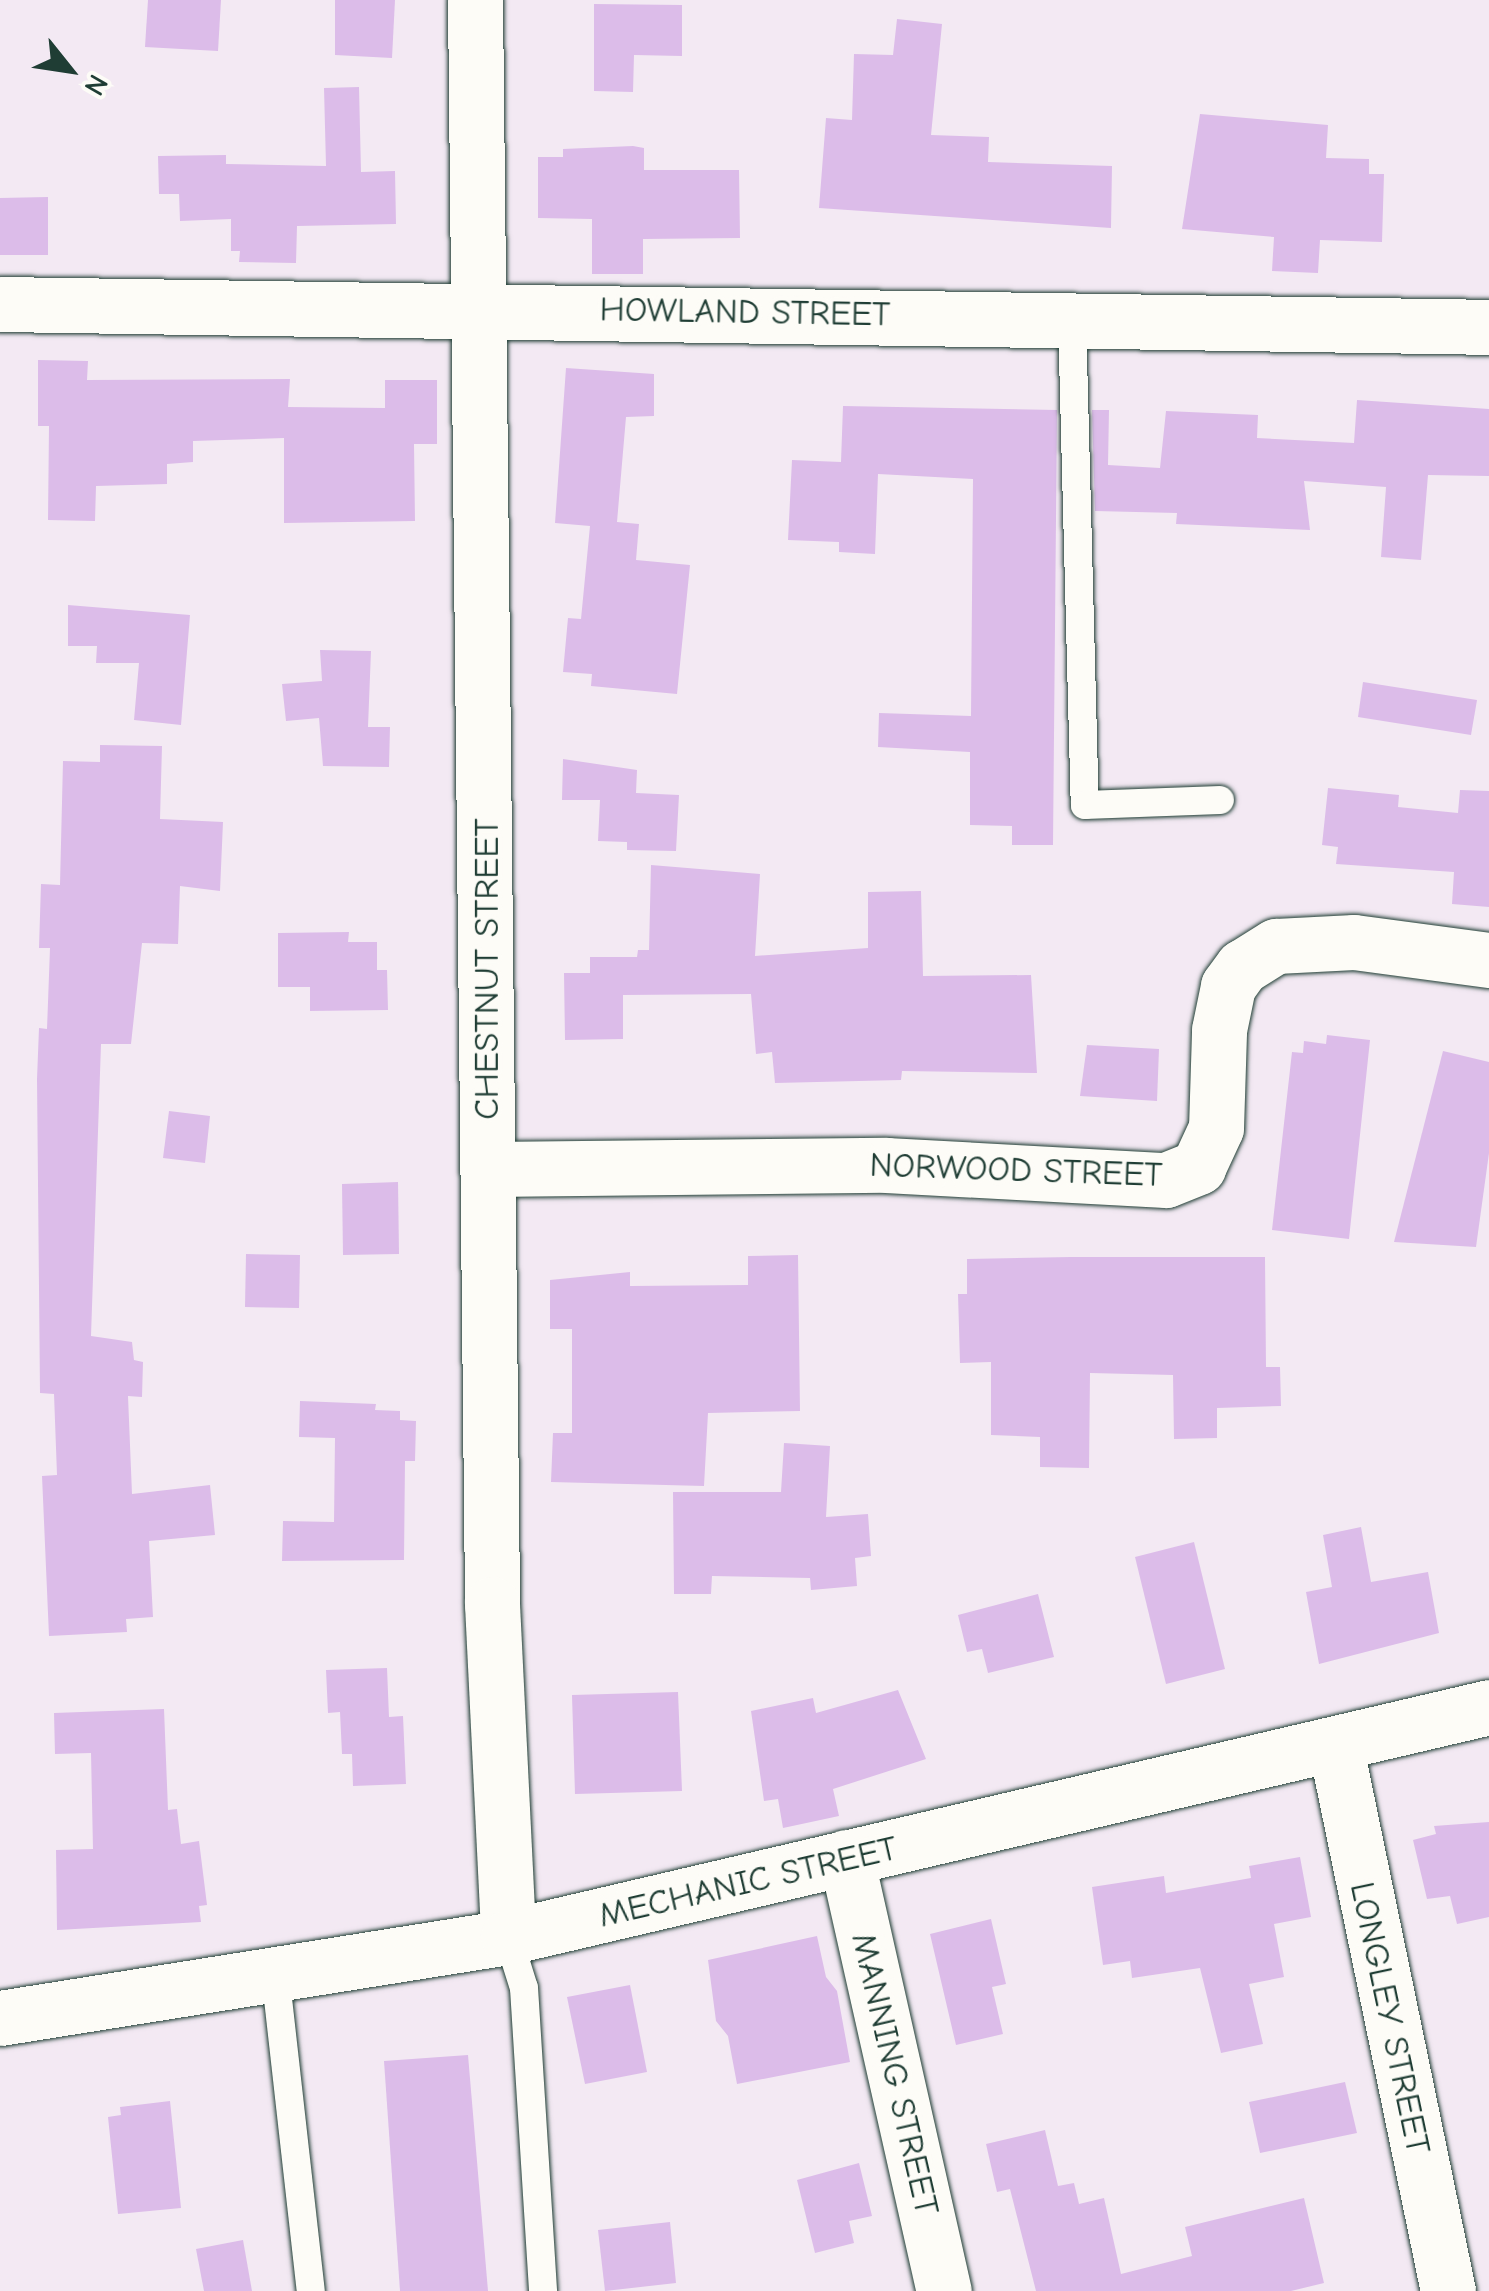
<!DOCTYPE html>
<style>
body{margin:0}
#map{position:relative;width:1489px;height:2291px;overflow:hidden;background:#f3e9f3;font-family:"Comic Neue",sans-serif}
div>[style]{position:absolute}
.building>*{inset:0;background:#dcbce9}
.roads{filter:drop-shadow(0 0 2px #1f3d34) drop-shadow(0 0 2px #1f3d34)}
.lane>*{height:28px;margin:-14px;padding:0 14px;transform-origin:14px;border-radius:14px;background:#fdfcf7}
.street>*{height:55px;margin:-27.5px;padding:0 27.5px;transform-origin:27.5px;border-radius:27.5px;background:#fdfcf7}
.secondary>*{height:55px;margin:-27.5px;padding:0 27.5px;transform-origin:27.5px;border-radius:27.5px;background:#fdfcf7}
span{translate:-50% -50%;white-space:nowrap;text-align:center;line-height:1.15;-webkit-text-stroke:9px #fdfcf7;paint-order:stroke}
.street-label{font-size:35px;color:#1f3d34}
.north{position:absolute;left:20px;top:20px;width:100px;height:100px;-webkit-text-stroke:8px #fdfcf7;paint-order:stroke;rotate:120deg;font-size:28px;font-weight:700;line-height:40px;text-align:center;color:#1f3d34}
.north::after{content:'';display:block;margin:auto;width:35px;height:45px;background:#1f3d34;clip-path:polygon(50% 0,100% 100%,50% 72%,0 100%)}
</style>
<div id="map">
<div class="building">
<div style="clip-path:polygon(148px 0,221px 0,218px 51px,145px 47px)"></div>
<div style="clip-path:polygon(335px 0,395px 0,392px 58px,335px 55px)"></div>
<div style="clip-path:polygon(594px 4px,682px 5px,682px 56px,634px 55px,633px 92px,594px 91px)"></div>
<div style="clip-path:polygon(897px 19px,942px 24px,931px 135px,989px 137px,988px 162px,1112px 166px,1111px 228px,819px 208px,826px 118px,852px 120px,854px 54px,893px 55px)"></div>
<div style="clip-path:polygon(359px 87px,361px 172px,395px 171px,396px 224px,297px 226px,296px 263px,239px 262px,240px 251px,231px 251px,231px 219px,180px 221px,179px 194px,159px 194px,158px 156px,226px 155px,226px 164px,326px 166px,324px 88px)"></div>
<div style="clip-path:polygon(1200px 114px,1328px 125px,1326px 158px,1369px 159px,1369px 174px,1384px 174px,1382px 242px,1320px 240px,1318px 273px,1272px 271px,1274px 237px,1182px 229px)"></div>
<div style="clip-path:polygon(633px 146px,644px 148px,644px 170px,739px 170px,740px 238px,643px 239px,643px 274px,592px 274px,592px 219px,538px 218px,538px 157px,563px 157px,563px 149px)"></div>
<div style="clip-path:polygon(48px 197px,48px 255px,0 255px,0 198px)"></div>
<div style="clip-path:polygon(38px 360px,88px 361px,87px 380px,290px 379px,288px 407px,385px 408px,385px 380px,437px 380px,437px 444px,414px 444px,415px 521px,284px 523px,284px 438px,193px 441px,193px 462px,167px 464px,167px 484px,96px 486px,95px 521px,48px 520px,49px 426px,38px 426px)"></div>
<div style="clip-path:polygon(566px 368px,654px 374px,654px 416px,626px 417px,617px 522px,639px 524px,636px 560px,690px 565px,677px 694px,591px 686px,592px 674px,563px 672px,568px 618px,581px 619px,590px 526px,555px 523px)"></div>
<div style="clip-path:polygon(1357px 400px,1489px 409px,1489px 476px,1428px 475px,1421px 560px,1381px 557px,1386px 487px,1304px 481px,1310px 530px,1176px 524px,1177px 513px,1095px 511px,1092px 410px,1109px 410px,1108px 465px,1160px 468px,1166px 411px,1258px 415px,1257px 438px,1354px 443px)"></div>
<div style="clip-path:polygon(843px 406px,1057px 410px,1053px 845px,1012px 845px,1012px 826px,970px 825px,970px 752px,878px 747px,879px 713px,971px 716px,973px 479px,878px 474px,875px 554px,839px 552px,839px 542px,788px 540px,792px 460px,841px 462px)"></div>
<div style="clip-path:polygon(68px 605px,190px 615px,181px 725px,134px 720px,139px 663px,96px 663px,97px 646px,68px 646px)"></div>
<div style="clip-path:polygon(320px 650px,371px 651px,368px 727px,390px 727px,389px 767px,323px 766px,319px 718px,286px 721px,282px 684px,322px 681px)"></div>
<div style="clip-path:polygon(1363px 682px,1477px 700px,1471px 735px,1358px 717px)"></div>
<div style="clip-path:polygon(100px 745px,162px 746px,160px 819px,223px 822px,220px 891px,180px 886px,178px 944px,142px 943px,131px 1044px,101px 1044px,91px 1336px,132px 1342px,134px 1360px,143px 1362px,142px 1397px,128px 1396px,132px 1494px,210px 1485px,215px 1535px,149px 1541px,153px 1617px,126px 1619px,127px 1632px,49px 1636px,42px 1476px,57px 1475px,54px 1394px,40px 1393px,37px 1079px,39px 1028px,47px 1029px,50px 948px,39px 948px,41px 884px,60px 885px,63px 761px,100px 762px)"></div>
<div style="clip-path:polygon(563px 759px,637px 770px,636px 793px,679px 795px,676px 851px,627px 850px,627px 842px,598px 841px,600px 800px,562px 800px)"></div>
<div style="clip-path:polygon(1328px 788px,1399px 795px,1398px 807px,1458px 813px,1460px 790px,1489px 791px,1489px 907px,1452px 904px,1454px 872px,1336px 864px,1338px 847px,1322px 845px)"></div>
<div style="clip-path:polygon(651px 865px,760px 874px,755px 956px,868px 948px,868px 892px,921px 891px,923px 976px,1031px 975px,1037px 1073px,902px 1071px,901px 1080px,775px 1083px,772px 1052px,756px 1054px,751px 994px,623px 995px,623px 1039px,565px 1040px,564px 973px,590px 973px,590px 957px,637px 957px,638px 950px,649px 950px)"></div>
<div style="clip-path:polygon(349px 932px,348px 942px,377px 942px,377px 970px,387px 970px,388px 1010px,310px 1011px,310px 987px,278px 987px,278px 933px)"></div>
<div style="clip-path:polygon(1327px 1035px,1370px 1040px,1349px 1239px,1272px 1230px,1292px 1052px,1303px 1053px,1304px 1041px,1326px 1044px)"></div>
<div style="clip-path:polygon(1087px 1045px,1159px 1049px,1157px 1101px,1080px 1096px)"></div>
<div style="clip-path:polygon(1443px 1051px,1489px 1062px,1489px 1153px,1476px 1247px,1394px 1242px)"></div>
<div style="clip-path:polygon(169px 1111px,210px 1116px,205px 1163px,163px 1158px)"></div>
<div style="clip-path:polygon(398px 1182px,399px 1254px,343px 1255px,342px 1184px)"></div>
<div style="clip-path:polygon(246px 1254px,300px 1255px,299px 1308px,245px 1307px)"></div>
<div style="clip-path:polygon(798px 1255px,800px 1411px,708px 1413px,704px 1486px,551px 1482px,553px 1433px,572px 1433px,572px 1329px,550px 1329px,550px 1280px,630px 1272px,630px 1286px,748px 1285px,748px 1256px)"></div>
<div style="clip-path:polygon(1071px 1257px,1265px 1257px,1266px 1367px,1280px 1367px,1281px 1406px,1217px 1408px,1217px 1438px,1174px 1439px,1173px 1375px,1090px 1373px,1089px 1468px,1040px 1467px,1040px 1437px,991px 1435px,991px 1362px,960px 1363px,958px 1294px,967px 1294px,967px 1259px)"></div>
<div style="clip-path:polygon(300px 1401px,376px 1404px,375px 1410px,400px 1411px,400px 1420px,416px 1421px,415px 1461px,405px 1461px,404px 1560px,282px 1561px,283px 1521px,334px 1522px,335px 1438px,299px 1437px)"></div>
<div style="clip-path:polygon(784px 1443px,830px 1446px,826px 1517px,868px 1514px,871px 1556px,855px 1558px,857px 1586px,811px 1590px,810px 1578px,712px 1576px,711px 1594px,674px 1594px,673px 1492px,781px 1492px)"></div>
<div style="clip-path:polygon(1361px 1527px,1371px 1582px,1428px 1572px,1439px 1633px,1319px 1664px,1306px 1592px,1332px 1587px,1323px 1535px)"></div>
<div style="clip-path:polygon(1194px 1542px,1225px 1669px,1166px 1684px,1135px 1557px)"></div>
<div style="clip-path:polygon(1038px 1594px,1054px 1657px,988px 1673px,982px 1649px,967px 1652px,958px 1615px)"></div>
<div style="clip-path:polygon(387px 1668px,389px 1717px,403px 1716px,406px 1784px,353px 1786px,352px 1754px,342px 1754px,340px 1712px,328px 1713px,326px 1670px)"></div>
<div style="clip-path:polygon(898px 1690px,926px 1759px,833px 1789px,839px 1816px,783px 1828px,778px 1799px,764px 1801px,751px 1711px,813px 1698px,816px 1713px)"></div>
<div style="clip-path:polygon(678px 1692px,682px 1791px,575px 1794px,572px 1695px)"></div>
<div style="clip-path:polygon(164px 1709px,168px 1810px,177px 1809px,181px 1844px,199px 1841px,207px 1905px,199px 1906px,201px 1922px,57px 1930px,56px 1850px,93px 1849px,91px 1753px,55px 1754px,54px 1713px)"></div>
<div style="clip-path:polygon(1489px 1822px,1489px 1917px,1457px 1924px,1450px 1896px,1427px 1899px,1413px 1840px,1436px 1834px,1434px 1826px)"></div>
<div style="clip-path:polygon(1300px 1857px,1311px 1917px,1274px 1924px,1284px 1977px,1249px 1984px,1263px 2044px,1221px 2053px,1200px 1968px,1132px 1978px,1130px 1961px,1103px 1965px,1092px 1887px,1164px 1876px,1166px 1893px,1251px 1878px,1249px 1866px)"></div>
<div style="clip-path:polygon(991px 1919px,1006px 1984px,992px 1987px,1003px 2034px,956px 2045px,930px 1934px)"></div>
<div style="clip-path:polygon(817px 1936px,826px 1977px,837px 1991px,850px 2062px,737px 2084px,728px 2036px,716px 2021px,708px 1960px)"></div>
<div style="clip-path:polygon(630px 1985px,647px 2072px,585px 2084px,567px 1997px)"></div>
<div style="clip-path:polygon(468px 2055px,488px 2291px,400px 2291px,384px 2061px)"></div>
<div style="clip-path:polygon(1345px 2082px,1357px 2133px,1260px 2153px,1249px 2102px)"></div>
<div style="clip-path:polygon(170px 2101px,181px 2208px,118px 2214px,108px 2117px,121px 2115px,120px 2107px)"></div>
<div style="clip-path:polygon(1045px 2130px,1058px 2186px,1074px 2183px,1079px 2204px,1104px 2198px,1121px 2274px,1192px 2256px,1185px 2227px,1304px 2198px,1324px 2283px,1291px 2291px,1036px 2291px,1010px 2189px,997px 2192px,986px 2144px)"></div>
<div style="clip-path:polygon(859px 2163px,872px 2216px,849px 2221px,854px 2243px,815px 2253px,797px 2180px)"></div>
<div style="clip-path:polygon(670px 2222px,676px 2283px,605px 2291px,598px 2230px)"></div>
<div style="clip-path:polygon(243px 2240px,252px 2291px,204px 2291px,196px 2249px)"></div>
</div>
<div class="roads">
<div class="lane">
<div style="left:1072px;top:318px;width:487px;rotate:88.5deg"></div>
<div style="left:1085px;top:805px;width:135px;rotate:-2.1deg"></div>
<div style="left:508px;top:1937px;width:53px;rotate:72.6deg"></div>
<div style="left:524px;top:1988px;width:304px;rotate:86.4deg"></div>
<div style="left:275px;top:1972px;width:321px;rotate:83.6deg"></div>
</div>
<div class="street">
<div style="left:475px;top:0;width:1604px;rotate:89.39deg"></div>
<div style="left:492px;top:1604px;width:333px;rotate:87.2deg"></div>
<div style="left:0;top:304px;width:1489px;rotate:0.88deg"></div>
<div style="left:488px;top:1169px;width:398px;rotate:-0.6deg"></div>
<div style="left:886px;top:1165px;width:280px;rotate:3.1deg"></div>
<div style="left:1166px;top:1180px;width:35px;rotate:-22deg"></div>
<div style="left:1198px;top:1167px;width:43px;rotate:-65.2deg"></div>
<div style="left:1216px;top:1128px;width:98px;rotate:-88.2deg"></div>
<div style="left:1219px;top:1030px;width:45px;rotate:-78.4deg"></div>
<div style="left:1228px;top:986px;width:24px;rotate:-54deg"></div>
<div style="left:1242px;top:967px;width:40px;rotate:-32deg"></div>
<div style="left:1276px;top:946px;width:78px;rotate:-2.9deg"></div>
<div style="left:1354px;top:942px;width:136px;rotate:7.6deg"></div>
<div style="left:1335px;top:1744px;width:559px;rotate:78.33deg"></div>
<div style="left:846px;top:1857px;width:445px;rotate:77.3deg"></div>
</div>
<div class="secondary">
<div style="left:0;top:2018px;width:514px;rotate:-9.06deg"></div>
<div style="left:508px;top:1937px;width:1008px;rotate:-13.19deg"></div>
</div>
</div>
<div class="street-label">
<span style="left:745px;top:312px;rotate:1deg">HOWLAND STREET</span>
<span style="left:487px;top:969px;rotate:-90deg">CHESTNUT STREET</span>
<span style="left:1016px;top:1170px;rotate:2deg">NORWOOD STREET</span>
<span style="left:748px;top:1882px;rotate:-13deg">MECHANIC STREET</span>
<span style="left:1390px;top:2018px;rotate:78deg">LONGLEY STREET</span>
<span style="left:895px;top:2074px;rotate:77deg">MANNING STREET</span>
</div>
<div class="north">N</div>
</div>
